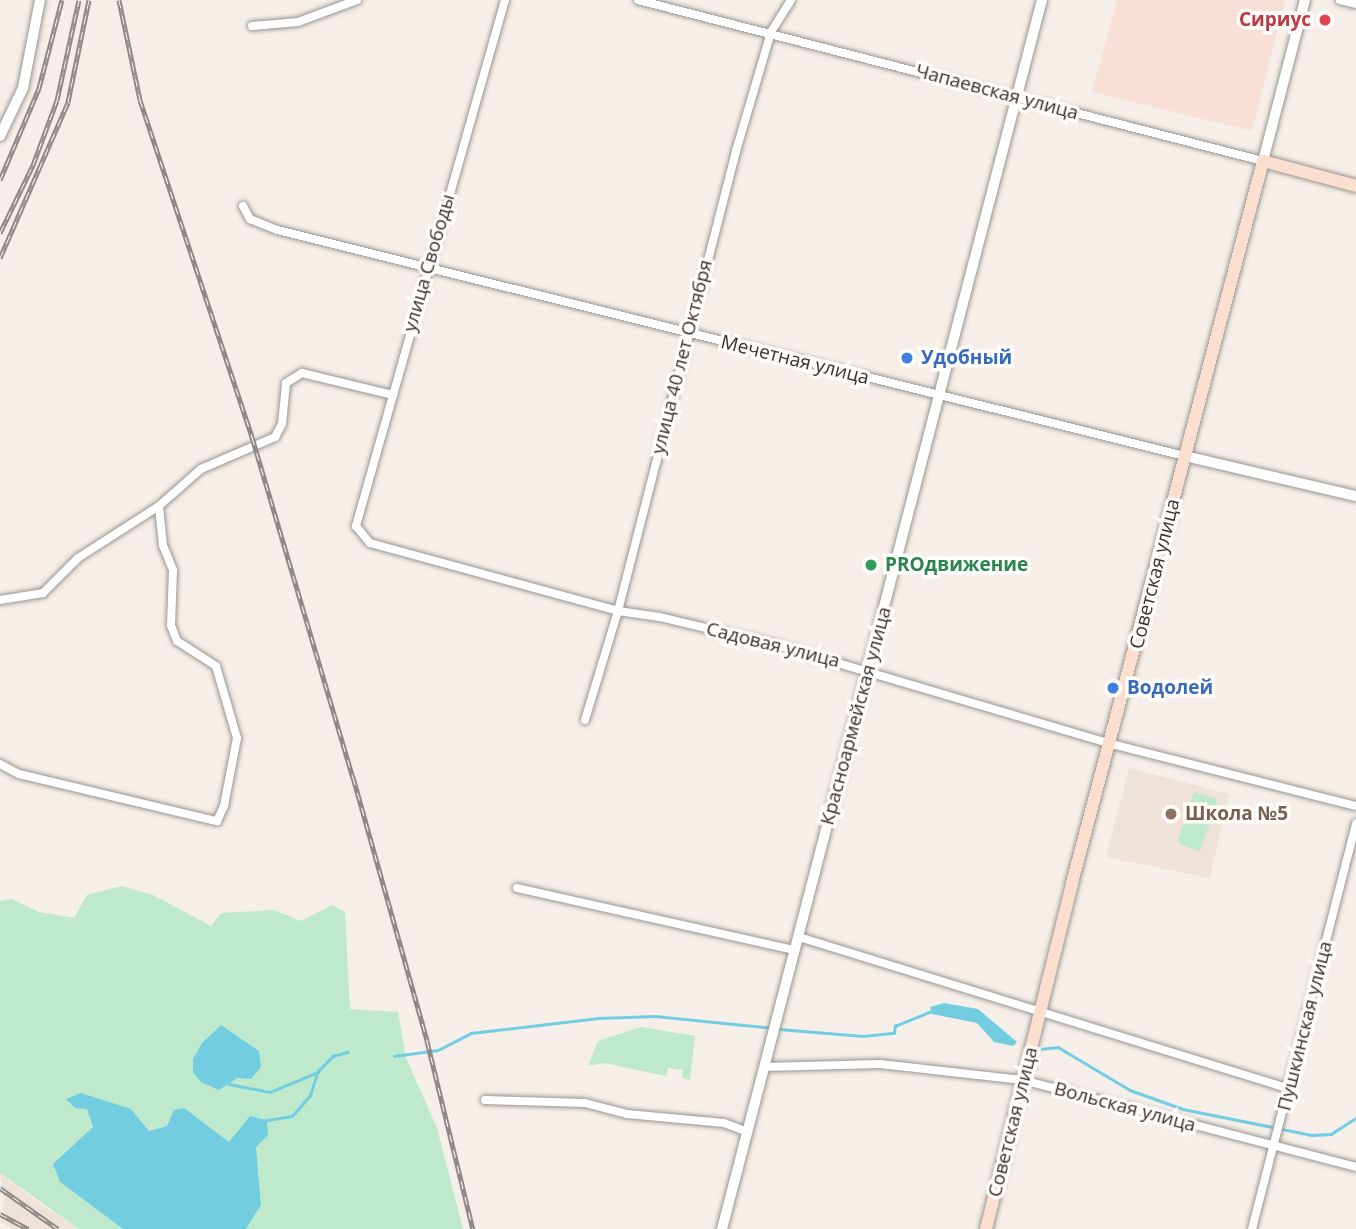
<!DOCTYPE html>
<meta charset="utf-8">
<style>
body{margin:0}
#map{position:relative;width:1356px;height:1229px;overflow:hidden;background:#f5eee9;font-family:"Open Sans",sans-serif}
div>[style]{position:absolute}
.built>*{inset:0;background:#efe2d8}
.medical>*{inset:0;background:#f8e0d7}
.green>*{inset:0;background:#bfe9cd}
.water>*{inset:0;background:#73cde0}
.stream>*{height:2.5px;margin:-1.25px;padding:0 1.25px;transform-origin:1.25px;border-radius:1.25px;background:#73cde0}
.roads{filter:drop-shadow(0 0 2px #9a958f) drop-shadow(0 0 2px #9a958f)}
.minor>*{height:8px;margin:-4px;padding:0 4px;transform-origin:4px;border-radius:4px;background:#fff}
.tertiary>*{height:10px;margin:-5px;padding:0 5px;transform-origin:5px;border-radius:5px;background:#fff}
.secondary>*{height:12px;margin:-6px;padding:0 6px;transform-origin:6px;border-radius:6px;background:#fbdfce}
.rail>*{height:5px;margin-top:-2.5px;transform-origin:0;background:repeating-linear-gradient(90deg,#fffcfa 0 8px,#8f8a87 0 16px);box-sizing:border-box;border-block:2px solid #8f8a87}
.dots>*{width:19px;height:19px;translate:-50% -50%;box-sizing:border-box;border:4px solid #fffcfa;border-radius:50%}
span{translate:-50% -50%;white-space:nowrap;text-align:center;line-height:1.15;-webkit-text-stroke:7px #fffcfa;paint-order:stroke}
.health-label{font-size:19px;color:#be3a42;font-weight:700}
.right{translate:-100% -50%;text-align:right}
.street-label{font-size:19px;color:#353230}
.shop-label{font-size:19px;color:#366cbe;font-weight:700}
.left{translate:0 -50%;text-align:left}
.leisure-label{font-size:19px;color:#27864d;font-weight:700}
.education-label{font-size:19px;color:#785e54;font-weight:700}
</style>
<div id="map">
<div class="built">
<div style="clip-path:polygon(1129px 768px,1229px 794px,1210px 878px,1106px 857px)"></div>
<div style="clip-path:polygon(0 1173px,32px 1198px,79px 1229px,14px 1229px,0 1222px,4px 1201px)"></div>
</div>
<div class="medical">
<div style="clip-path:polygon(1117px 0,1285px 0,1252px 131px,1092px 92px)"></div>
</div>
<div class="green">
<div style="clip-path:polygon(1194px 792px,1215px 798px,1217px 803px,1200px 851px,1181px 845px,1178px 840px)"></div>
<div style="clip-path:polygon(121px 886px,153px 895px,211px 926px,221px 913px,274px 910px,301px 921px,332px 905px,345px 912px,350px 1009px,398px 1012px,406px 1058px,437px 1128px,463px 1229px,246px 1229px,261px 1205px,256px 1147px,229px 1142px,174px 1111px,167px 1126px,149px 1131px,131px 1109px,87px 1109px,93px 1127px,60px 1182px,123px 1229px,79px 1229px,0 1173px,0 901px,12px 899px,39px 912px,74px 918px,87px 895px)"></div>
<div style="clip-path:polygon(641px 1027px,695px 1036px,690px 1080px,682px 1078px,683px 1070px,668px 1068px,666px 1076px,604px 1063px,588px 1066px,598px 1041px)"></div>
</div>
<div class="water">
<div style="clip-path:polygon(944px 1003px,978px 1009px,1017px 1042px,1013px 1046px,994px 1042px,977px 1023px,932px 1014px,930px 1007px)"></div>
<div style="clip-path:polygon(221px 1025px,259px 1051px,261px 1067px,251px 1079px,237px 1078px,219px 1090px,201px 1082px,193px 1072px,193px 1059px,202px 1043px)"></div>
<div style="clip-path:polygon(81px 1093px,131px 1109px,149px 1131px,167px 1126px,174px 1110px,184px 1108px,229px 1142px,250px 1116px,267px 1120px,268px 1135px,256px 1147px,261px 1205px,246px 1229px,123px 1229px,60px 1182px,53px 1164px,93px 1127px,87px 1109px,75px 1108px,66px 1099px)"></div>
</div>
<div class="stream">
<div style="left:779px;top:1029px;width:84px;rotate:4.8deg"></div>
<div style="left:863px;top:1036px;width:31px;rotate:-6deg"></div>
<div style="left:894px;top:1033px;width:7px;rotate:-82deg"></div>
<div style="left:895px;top:1026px;width:42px;rotate:-22.3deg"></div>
<div style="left:1040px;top:1049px;width:18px;rotate:-6deg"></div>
<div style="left:1058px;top:1047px;width:84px;rotate:30.8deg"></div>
<div style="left:1130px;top:1090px;width:56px;rotate:19.7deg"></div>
<div style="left:1183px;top:1109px;width:132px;rotate:11.4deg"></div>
<div style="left:1312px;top:1135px;width:19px;rotate:-3deg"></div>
<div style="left:1331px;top:1134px;width:30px;rotate:-33deg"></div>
<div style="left:394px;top:1056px;width:44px;rotate:-7.8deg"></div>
<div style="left:438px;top:1050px;width:37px;rotate:-27deg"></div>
<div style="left:471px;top:1033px;width:128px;rotate:-6.7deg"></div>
<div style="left:598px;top:1018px;width:57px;rotate:-2deg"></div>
<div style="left:655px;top:1016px;width:119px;rotate:5.8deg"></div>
<div style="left:229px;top:1084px;width:42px;rotate:11deg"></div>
<div style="left:270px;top:1092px;width:52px;rotate:-22.6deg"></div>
<div style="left:267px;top:1120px;width:25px;rotate:-9deg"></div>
<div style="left:292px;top:1116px;width:28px;rotate:-49deg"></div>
<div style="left:310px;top:1095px;width:25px;rotate:-72deg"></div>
<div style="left:318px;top:1071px;width:21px;rotate:-45deg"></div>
<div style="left:333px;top:1056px;width:15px;rotate:-16deg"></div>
</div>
<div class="roads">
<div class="minor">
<div style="left:505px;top:0;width:547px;rotate:105.82deg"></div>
<div style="left:356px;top:526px;width:22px;rotate:51deg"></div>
<div style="left:370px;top:543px;width:257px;rotate:15.3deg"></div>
<div style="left:618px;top:611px;width:42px;rotate:8.1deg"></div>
<div style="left:660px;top:617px;width:120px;rotate:13.5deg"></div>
<div style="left:777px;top:645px;width:349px;rotate:16.5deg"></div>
<div style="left:1112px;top:744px;width:252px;rotate:14.3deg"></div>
<div style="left:638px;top:0;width:645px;rotate:14.45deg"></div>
<div style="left:1340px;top:0;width:16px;rotate:14deg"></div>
<div style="left:252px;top:26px;width:46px;rotate:-5deg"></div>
<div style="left:298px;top:22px;width:63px;rotate:-20.4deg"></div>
<div style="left:243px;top:206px;width:15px;rotate:62deg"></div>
<div style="left:250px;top:219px;width:29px;rotate:22deg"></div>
<div style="left:277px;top:230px;width:936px;rotate:13.98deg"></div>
<div style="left:0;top:600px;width:44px;rotate:-9.2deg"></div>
<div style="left:43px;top:593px;width:49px;rotate:-45deg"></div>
<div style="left:78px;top:558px;width:96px;rotate:-32.7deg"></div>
<div style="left:159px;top:506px;width:56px;rotate:-41.4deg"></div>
<div style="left:201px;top:469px;width:81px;rotate:-23.4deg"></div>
<div style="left:275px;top:437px;width:15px;rotate:-62deg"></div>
<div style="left:282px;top:424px;width:41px;rotate:-84.4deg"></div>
<div style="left:286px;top:383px;width:19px;rotate:-32deg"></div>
<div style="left:302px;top:373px;width:94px;rotate:13.6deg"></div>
<div style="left:585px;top:720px;width:114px;rotate:-73.2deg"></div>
<div style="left:618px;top:611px;width:475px;rotate:-75.6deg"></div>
<div style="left:736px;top:151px;width:124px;rotate:-73.6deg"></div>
<div style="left:771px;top:32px;width:38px;rotate:-58deg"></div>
<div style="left:0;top:764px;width:21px;rotate:28deg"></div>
<div style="left:19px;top:774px;width:204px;rotate:13.4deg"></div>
<div style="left:217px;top:821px;width:17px;rotate:-65deg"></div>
<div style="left:224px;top:806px;width:69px;rotate:-79.2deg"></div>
<div style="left:237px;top:738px;width:75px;rotate:-106.3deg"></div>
<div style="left:216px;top:666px;width:46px;rotate:-147.3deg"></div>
<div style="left:177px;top:641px;width:17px;rotate:-111deg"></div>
<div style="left:171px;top:625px;width:55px;rotate:-87.9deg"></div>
<div style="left:173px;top:570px;width:27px;rotate:-112deg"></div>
<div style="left:163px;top:545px;width:39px;rotate:-96deg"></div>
<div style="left:517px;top:888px;width:285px;rotate:12.6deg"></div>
<div style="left:799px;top:937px;width:514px;rotate:17.2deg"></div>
<div style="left:765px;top:1067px;width:115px;rotate:-1.5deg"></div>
<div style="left:880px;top:1064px;width:143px;rotate:6.4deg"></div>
<div style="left:1022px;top:1080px;width:345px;rotate:14.6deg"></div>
<div style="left:485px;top:1100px;width:100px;rotate:1.7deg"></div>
<div style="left:585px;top:1103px;width:43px;rotate:14.7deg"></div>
<div style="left:627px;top:1114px;width:97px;rotate:5.3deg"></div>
<div style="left:724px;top:1123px;width:26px;rotate:21deg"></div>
<div style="left:1252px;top:1229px;width:419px;rotate:-75.6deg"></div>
</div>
<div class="tertiary">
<div style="left:0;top:136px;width:53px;rotate:-64.4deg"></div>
<div style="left:23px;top:88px;width:90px;rotate:-79.1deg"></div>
<div style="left:1263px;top:161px;width:166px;rotate:-75.4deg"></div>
<div style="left:1185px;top:456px;width:176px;rotate:13.2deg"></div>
<div style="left:722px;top:1229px;width:1270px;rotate:-75.41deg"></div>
</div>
<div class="secondary">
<div style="left:986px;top:1229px;width:357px;rotate:-76deg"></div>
<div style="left:1072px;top:883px;width:747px;rotate:-75.18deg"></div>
<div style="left:1263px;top:161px;width:96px;rotate:15deg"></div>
</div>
</div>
<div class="rail">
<div style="left:119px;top:0;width:102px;rotate:78.1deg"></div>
<div style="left:140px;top:100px;width:355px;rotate:71.6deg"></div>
<div style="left:252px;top:437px;width:355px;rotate:73.5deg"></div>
<div style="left:353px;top:777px;width:274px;rotate:74.3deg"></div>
<div style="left:427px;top:1041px;width:194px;rotate:76.3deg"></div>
<div style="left:0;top:180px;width:100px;rotate:-67deg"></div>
<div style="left:39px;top:88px;width:91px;rotate:-75.4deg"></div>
<div style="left:0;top:233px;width:76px;rotate:-64.1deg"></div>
<div style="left:33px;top:165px;width:69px;rotate:-69.7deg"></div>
<div style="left:57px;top:100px;width:102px;rotate:-77.6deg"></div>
<div style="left:0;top:258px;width:170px;rotate:-66.4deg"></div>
<div style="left:68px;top:102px;width:104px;rotate:-78.4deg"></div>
<div style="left:0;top:1188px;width:71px;rotate:35.3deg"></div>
<div style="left:0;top:1214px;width:32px;rotate:28deg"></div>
</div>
<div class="dots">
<div style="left:1325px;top:20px;background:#e0444e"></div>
<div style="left:907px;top:358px;background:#3f7fe0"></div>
<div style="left:871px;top:565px;background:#2e9e5b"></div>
<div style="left:1113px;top:688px;background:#3f7fe0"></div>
<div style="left:1171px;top:814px;background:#8d6e63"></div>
</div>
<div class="health-label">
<span class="right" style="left:1311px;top:20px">Сириус</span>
</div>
<div class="street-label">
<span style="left:997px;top:92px;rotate:15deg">Чапаевская улица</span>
<span style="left:429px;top:263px;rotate:-74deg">улица Свободы</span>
<span style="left:682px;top:357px;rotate:-76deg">улица 40 лет Октября</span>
<span style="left:795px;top:360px;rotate:14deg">Мечетная улица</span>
<span style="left:1155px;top:574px;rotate:-76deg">Советская улица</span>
<span style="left:773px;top:645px;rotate:14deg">Садовая улица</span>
<span style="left:856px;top:716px;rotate:-75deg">Красноармейская улица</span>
<span style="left:1305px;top:1026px;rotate:-76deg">Пушкинская улица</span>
<span style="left:1125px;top:1107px;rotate:15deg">Вольская улица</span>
<span style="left:1013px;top:1122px;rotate:-76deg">Советская улица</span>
</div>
<div class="shop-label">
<span class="left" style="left:921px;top:358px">Удобный</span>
<span class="left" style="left:1127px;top:688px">Водолей</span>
</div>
<div class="leisure-label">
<span class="left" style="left:885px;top:565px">PROдвижение</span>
</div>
<div class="education-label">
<span class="left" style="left:1185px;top:814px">Школа №5</span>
</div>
</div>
